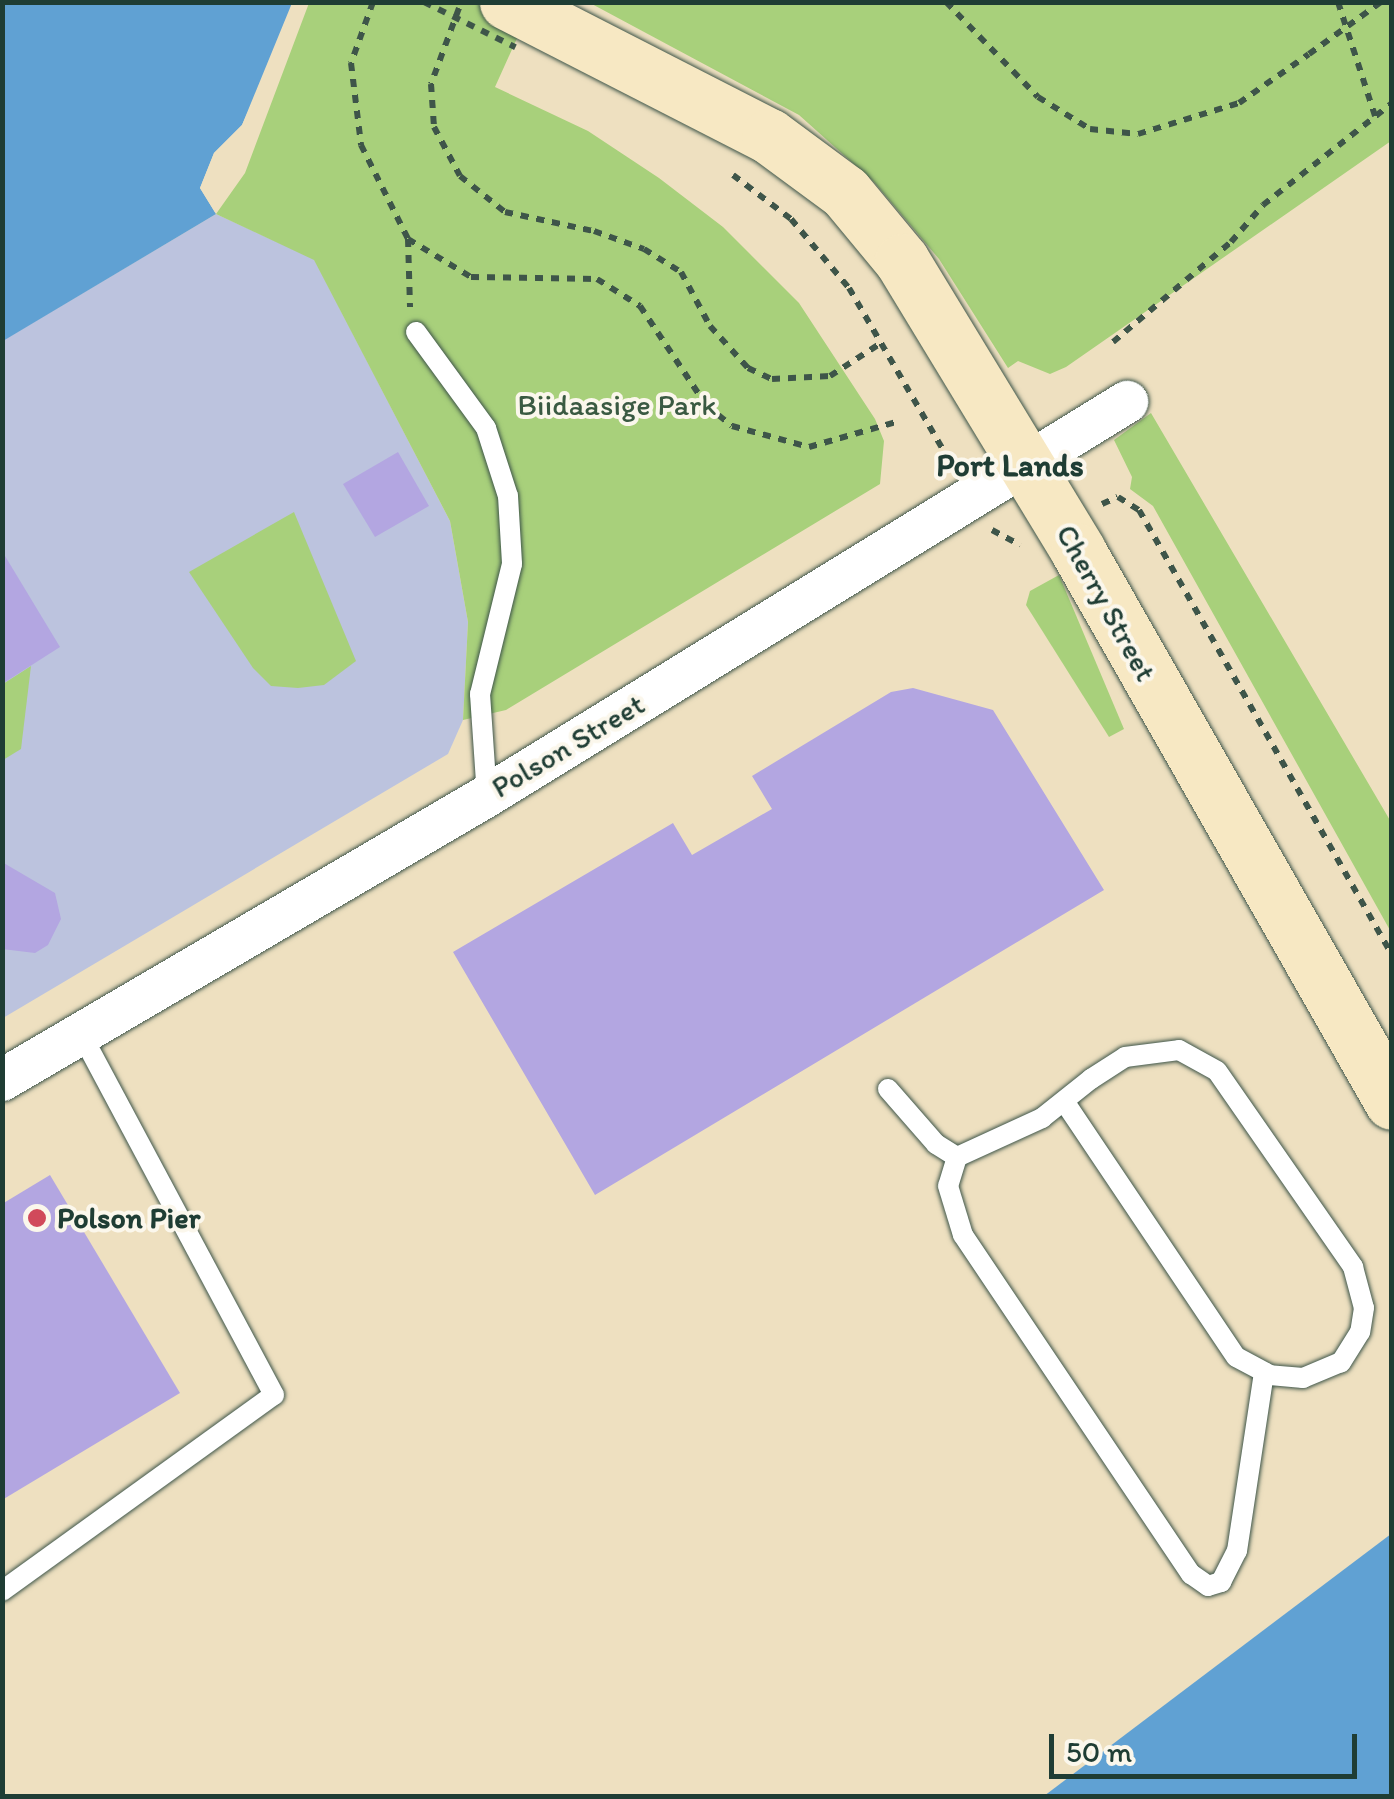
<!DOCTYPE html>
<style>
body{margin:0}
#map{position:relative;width:1394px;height:1799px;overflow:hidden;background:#eee0c0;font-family:Itim,sans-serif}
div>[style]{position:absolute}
.industrial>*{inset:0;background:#bcc3de}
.green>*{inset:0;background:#a8d07b}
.water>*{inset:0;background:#60a1d3}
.pier>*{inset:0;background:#eee0c0}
.building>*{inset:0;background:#b3a6e1}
.path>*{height:6px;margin-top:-3px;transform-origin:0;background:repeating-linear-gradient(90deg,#3e5549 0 8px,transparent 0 16px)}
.roads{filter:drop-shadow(0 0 2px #3e5549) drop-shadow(0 0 2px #3e5549)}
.lane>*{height:20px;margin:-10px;padding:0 10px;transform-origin:10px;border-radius:10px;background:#fff}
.street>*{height:42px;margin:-21px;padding:0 21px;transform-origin:21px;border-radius:21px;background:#fff}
.secondary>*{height:55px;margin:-27.5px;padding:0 27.5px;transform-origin:27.5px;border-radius:27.5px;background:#f7e8c3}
.path-bridge>*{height:6px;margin-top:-3px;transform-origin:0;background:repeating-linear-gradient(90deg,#3e5549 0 8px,transparent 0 16px)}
.dots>*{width:28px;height:28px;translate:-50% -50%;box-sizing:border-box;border:5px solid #fbf7ec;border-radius:50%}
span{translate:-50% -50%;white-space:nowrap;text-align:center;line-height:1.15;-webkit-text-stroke:8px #fbf7ec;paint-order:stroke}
.park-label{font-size:30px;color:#3a5a42}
.street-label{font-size:30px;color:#1f3d34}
.poi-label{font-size:30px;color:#1f3d34;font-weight:700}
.left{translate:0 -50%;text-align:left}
.neighbourhood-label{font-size:32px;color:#1f3d34;font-weight:700}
.frame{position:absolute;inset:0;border:5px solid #1f3d34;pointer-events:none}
.scale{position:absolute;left:1049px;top:1734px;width:308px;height:45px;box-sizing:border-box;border:5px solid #1f3d34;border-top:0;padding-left:12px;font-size:30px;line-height:35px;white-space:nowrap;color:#1f3d34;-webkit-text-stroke:8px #fbf7ec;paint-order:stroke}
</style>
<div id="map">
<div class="industrial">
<div style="clip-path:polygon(216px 214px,314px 259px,450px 521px,468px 622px,463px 720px,448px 754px,3px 1018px,2px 341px)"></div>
</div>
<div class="green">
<div style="clip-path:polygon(309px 3px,533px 3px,495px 87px,588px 131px,659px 178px,723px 227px,799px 303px,875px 419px,884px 441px,880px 484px,506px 710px,463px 720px,468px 622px,450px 521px,314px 260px,216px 214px,245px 173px)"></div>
<div style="clip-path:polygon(590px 3px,1391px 3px,1391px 141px,1066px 367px,1050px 374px,1018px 361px,1008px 368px,939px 259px,874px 182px,799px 115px)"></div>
<div style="clip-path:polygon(1151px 413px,1391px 822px,1391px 932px,1153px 506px,1130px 489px,1132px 477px,1114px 440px)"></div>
<div style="clip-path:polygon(294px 512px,356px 661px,324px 685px,298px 688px,271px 686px,253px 668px,189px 572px)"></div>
<div style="clip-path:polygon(1059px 575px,1124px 729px,1109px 737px,1026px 605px,1030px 591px)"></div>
<div style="clip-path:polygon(31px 666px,21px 749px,3px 760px,3px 684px)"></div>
</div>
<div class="water">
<div style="clip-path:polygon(2px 3px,292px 3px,242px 125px,214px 153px,200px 188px,216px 214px,3px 341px)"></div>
<div style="clip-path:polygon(1391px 1534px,1391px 1796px,1044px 1796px)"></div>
</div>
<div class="pier">
<div style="clip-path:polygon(297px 2px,247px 128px,218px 156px,206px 188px,216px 214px,200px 188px,214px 153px,242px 125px)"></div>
</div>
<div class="building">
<div style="clip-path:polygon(398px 452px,429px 506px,375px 537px,343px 484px)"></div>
<div style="clip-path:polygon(2px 551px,60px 647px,2px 684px)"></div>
<div style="clip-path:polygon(913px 688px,993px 710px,1104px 890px,595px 1195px,453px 952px,673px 823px,692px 855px,772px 809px,752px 776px,891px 692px)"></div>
<div style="clip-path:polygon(2px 862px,55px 893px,61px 919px,48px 945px,35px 953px,2px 949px)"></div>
<div style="clip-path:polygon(50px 1175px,180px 1393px,2px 1500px,2px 1204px)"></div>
</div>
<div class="path">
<div style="left:373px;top:2px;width:65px;rotate:109.8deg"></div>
<div style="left:351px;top:63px;width:83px;rotate:83deg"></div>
<div style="left:361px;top:145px;width:105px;rotate:63.4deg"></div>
<div style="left:408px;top:239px;width:74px;rotate:31.1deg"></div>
<div style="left:471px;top:277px;width:126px;rotate:0.9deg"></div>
<div style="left:597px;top:279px;width:51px;rotate:32.1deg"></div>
<div style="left:640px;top:306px;width:119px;rotate:56.3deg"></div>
<div style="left:706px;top:405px;width:33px;rotate:39deg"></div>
<div style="left:732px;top:426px;width:80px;rotate:15.3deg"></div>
<div style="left:809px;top:447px;width:91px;rotate:-16deg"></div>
<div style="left:946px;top:2px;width:132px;rotate:45.9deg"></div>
<div style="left:1038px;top:97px;width:61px;rotate:31.6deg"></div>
<div style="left:1090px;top:129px;width:48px;rotate:5.9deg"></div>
<div style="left:1138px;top:134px;width:106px;rotate:-17.1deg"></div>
<div style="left:1239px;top:103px;width:85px;rotate:-35deg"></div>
<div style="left:1338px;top:2px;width:120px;rotate:72deg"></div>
<div style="left:459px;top:8px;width:81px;rotate:110.2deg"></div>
<div style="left:431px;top:84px;width:43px;rotate:86deg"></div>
<div style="left:434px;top:127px;width:55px;rotate:62deg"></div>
<div style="left:460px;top:176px;width:58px;rotate:38.7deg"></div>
<div style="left:505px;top:212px;width:91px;rotate:12.1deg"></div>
<div style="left:594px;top:231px;width:53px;rotate:19.8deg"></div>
<div style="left:644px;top:249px;width:44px;rotate:31.9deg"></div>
<div style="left:681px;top:272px;width:61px;rotate:61.8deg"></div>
<div style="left:710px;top:326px;width:57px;rotate:47.9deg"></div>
<div style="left:748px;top:368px;width:26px;rotate:25deg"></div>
<div style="left:772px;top:379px;width:58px;rotate:-3deg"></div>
<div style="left:830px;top:376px;width:61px;rotate:-32.9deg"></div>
<div style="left:733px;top:175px;width:73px;rotate:37.2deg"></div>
<div style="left:791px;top:219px;width:90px;rotate:50deg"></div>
<div style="left:849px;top:288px;width:205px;rotate:59.8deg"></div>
<div style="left:408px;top:239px;width:68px;rotate:88.3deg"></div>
<div style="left:1113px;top:342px;width:155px;rotate:-40.3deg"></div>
<div style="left:1231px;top:242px;width:49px;rotate:-49.1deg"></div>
<div style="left:1263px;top:205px;width:164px;rotate:-38.3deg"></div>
<div style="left:1102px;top:504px;width:17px;rotate:-24deg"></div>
<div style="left:1118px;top:497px;width:25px;rotate:32deg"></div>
<div style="left:1139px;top:510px;width:512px;rotate:60.38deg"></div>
<div style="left:992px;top:530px;width:32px;rotate:28deg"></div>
</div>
<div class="roads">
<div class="lane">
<div style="left:416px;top:332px;width:119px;rotate:53.9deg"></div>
<div style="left:486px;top:428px;width:71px;rotate:72.1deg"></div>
<div style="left:508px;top:496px;width:68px;rotate:86.6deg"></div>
<div style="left:512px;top:564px;width:134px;rotate:103.8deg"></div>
<div style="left:480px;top:694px;width:102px;rotate:86.1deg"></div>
<div style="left:888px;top:1089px;width:73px;rotate:48.9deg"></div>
<div style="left:936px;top:1144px;width:25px;rotate:32deg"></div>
<div style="left:957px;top:1157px;width:94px;rotate:-24.6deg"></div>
<div style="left:1042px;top:1118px;width:63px;rotate:-38.5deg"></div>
<div style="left:1091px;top:1079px;width:40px;rotate:-32.9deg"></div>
<div style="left:1125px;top:1057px;width:54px;rotate:-7.4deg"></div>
<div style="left:1179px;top:1050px;width:43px;rotate:28.9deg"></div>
<div style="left:1217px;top:1071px;width:239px;rotate:55.2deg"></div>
<div style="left:1353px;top:1267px;width:42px;rotate:75deg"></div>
<div style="left:1364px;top:1308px;width:24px;rotate:99deg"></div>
<div style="left:1360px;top:1332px;width:36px;rotate:122deg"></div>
<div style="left:1341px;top:1362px;width:41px;rotate:157.2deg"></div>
<div style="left:1303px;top:1378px;width:33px;rotate:-175deg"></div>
<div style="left:1270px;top:1375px;width:38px;rotate:-152deg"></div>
<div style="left:1236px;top:1357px;width:308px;rotate:-123.9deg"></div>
<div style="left:957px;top:1157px;width:30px;rotate:107deg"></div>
<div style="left:948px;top:1186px;width:51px;rotate:73deg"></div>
<div style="left:963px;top:1235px;width:409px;rotate:56.1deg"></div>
<div style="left:1191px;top:1574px;width:21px;rotate:35deg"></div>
<div style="left:1208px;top:1586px;width:14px;rotate:-17deg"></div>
<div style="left:1221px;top:1582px;width:35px;rotate:-63deg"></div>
<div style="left:1237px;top:1551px;width:181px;rotate:-81.4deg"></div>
<div style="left:2px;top:1591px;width:335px;rotate:-35.8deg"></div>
<div style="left:274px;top:1395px;width:409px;rotate:-118.1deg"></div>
</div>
<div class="street">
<div style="left:2px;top:1080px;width:562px;rotate:-30.35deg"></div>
<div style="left:487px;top:796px;width:752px;rotate:-31.62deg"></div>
</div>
<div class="secondary">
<div style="left:507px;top:2px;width:294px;rotate:27.1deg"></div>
<div style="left:769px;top:136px;width:94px;rotate:36.4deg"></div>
<div style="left:845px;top:192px;width:89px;rotate:50.4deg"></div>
<div style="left:902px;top:261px;width:339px;rotate:58.7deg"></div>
<div style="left:1078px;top:551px;width:634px;rotate:60.32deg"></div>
</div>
</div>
<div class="path-bridge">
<div style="left:424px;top:2px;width:102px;rotate:26.3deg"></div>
<div style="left:1309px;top:54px;width:89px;rotate:-35.8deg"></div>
</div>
<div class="dots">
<div style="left:37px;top:1218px;background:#d1495b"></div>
</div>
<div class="park-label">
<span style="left:617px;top:405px">Biidaasige Park</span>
</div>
<div class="street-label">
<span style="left:1106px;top:603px;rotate:61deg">Cherry Street</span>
<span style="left:568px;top:746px;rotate:-31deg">Polson Street</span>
</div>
<div class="poi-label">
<span class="left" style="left:57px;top:1218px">Polson Pier</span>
</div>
<div class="neighbourhood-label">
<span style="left:1010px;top:465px">Port Lands</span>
</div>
<div class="frame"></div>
<div class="scale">50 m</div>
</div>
